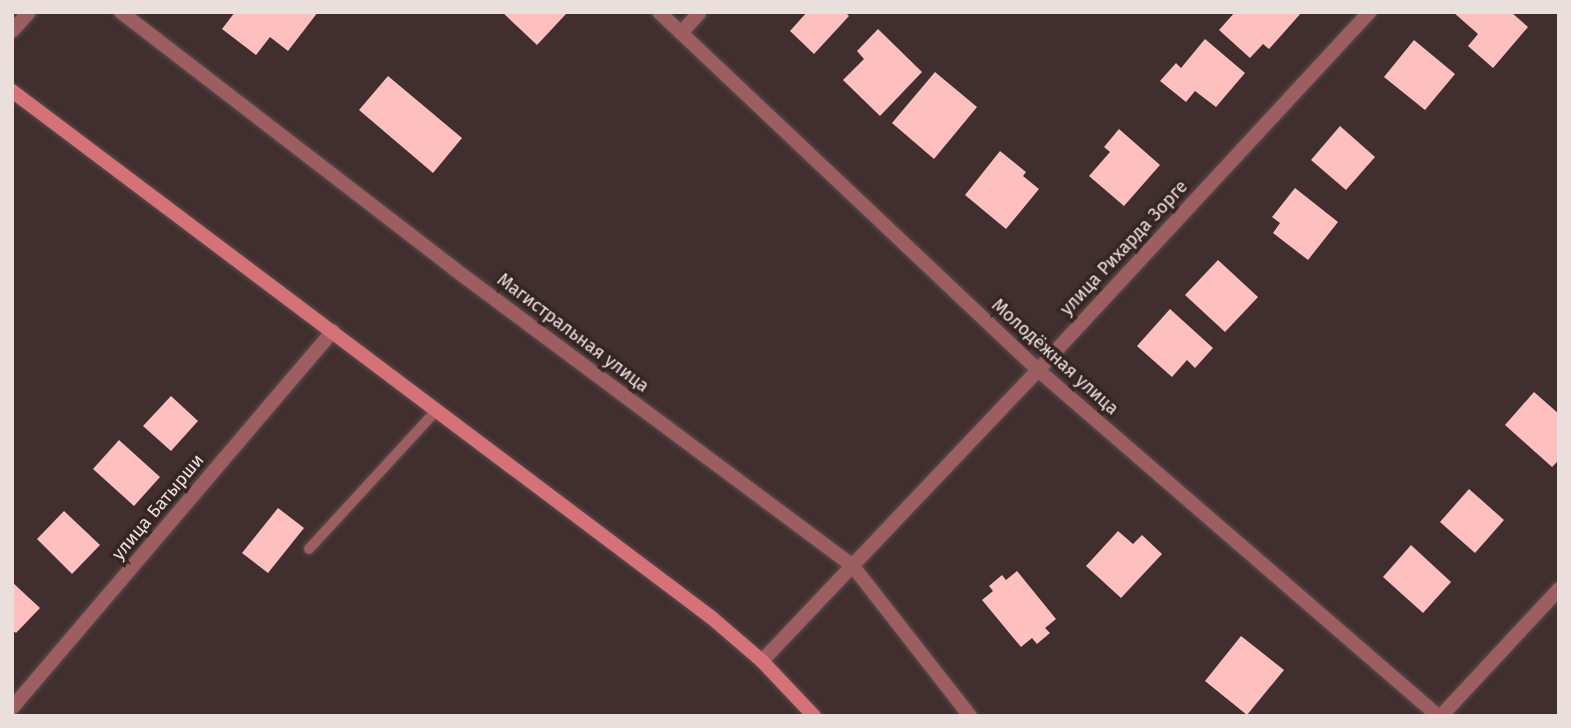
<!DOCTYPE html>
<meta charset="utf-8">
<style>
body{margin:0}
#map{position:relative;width:1571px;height:728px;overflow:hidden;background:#412f2f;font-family:"Fira Sans",sans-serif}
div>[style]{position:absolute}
.building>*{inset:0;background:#febfbf}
.roads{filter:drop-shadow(0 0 2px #5c4b4b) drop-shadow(0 0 2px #5c4b4b)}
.service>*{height:10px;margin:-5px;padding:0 5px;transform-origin:5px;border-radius:5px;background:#9c5e60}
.minor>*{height:14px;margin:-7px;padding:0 7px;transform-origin:7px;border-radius:7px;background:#9c5e60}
.secondary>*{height:14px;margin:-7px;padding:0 7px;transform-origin:7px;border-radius:7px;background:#d57277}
span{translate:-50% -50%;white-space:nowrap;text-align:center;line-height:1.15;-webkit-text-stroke:7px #362525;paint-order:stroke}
.street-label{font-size:18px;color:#ebdfde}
.frame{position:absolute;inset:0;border:14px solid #ebdfde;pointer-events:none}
</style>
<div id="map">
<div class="building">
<div style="clip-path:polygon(235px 12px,318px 12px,288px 51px,270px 37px,256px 55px,222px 29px)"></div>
<div style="clip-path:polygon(502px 12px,564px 12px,566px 14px,537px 45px)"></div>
<div style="clip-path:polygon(807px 12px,845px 12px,849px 16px,814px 54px,790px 31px)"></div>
<div style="clip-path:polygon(1235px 12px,1302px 12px,1269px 49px,1263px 44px,1250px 58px,1219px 30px)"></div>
<div style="clip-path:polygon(1453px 12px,1511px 12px,1528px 27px,1493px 68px,1468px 46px,1478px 34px)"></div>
<div style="clip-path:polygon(878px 29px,922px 72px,880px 116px,843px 80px,864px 59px,857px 51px)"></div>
<div style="clip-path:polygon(1205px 39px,1245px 73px,1216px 107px,1195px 91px,1186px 102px,1160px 81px,1176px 63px,1181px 68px)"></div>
<div style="clip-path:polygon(1414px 40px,1455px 74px,1425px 110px,1384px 77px)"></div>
<div style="clip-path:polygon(935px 72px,977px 107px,934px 159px,892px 123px)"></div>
<div style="clip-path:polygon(388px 76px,462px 138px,433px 173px,359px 110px)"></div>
<div style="clip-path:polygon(1340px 126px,1375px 157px,1346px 190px,1311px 160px)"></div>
<div style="clip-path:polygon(1119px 129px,1160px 165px,1124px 206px,1089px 176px,1110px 152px,1104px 147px)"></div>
<div style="clip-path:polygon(1000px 151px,1026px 172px,1023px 176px,1039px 189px,1006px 229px,965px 195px)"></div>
<div style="clip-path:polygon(1295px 188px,1338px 222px,1308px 260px,1273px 233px,1280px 223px,1272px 217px)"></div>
<div style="clip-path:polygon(1218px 260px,1258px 297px,1225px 332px,1185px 295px)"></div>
<div style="clip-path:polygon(1170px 309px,1213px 348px,1195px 368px,1187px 360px,1172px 377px,1137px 346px)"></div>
<div style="clip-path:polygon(1534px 392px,1559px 414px,1559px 460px,1552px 467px,1505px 425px)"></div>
<div style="clip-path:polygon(171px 396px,198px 421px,171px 451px,143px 426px)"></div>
<div style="clip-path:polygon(119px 440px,160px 477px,134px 506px,93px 469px)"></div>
<div style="clip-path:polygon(1469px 489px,1504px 520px,1475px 553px,1440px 522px)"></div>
<div style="clip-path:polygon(278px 508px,304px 528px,268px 573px,242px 553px)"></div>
<div style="clip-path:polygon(64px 511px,100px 545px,72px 574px,37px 539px)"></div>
<div style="clip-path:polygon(1118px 531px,1133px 544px,1142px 535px,1162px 554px,1121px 598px,1086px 566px)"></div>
<div style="clip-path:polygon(1411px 545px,1451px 582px,1423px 613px,1383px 577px)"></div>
<div style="clip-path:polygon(1017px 571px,1056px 619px,1045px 628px,1050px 633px,1037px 644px,1032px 638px,1021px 647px,982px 600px,993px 591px,989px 586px,1002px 575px,1006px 580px)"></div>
<div style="clip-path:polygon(12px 582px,40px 608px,16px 633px,12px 630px)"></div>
<div style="clip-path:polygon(1241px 636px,1284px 670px,1247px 715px,1205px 681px)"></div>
</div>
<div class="roads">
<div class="service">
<div style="left:309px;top:549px;width:189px;rotate:-47.4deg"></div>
</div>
<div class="minor">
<div style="left:121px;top:12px;width:419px;rotate:37.6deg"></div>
<div style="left:453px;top:268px;width:497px;rotate:36.7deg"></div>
<div style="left:852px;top:565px;width:192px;rotate:52deg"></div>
<div style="left:659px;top:12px;width:521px;rotate:43.37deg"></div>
<div style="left:1038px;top:370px;width:529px;rotate:40.86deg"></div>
<div style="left:12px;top:31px;width:25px;rotate:-48deg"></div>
<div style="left:681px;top:33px;width:28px;rotate:-48deg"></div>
<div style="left:762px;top:661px;width:401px;rotate:-46.5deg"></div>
<div style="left:1038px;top:370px;width:488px;rotate:-47.2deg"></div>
<div style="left:12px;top:708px;width:495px;rotate:-49.6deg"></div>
<div style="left:1441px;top:716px;width:173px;rotate:-47.1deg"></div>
</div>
<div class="secondary">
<div style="left:12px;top:91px;width:876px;rotate:36.97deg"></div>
<div style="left:712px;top:618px;width:66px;rotate:40.7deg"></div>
<div style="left:762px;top:661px;width:76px;rotate:46.6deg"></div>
</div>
</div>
<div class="street-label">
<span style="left:1124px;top:248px;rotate:-47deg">улица Рихарда Зорге</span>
<span style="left:573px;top:333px;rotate:37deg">Магистральная улица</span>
<span style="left:1055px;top:357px;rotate:42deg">Молодёжная улица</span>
<span style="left:158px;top:507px;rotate:-50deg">улица Батырши</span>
</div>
<div class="frame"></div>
</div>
